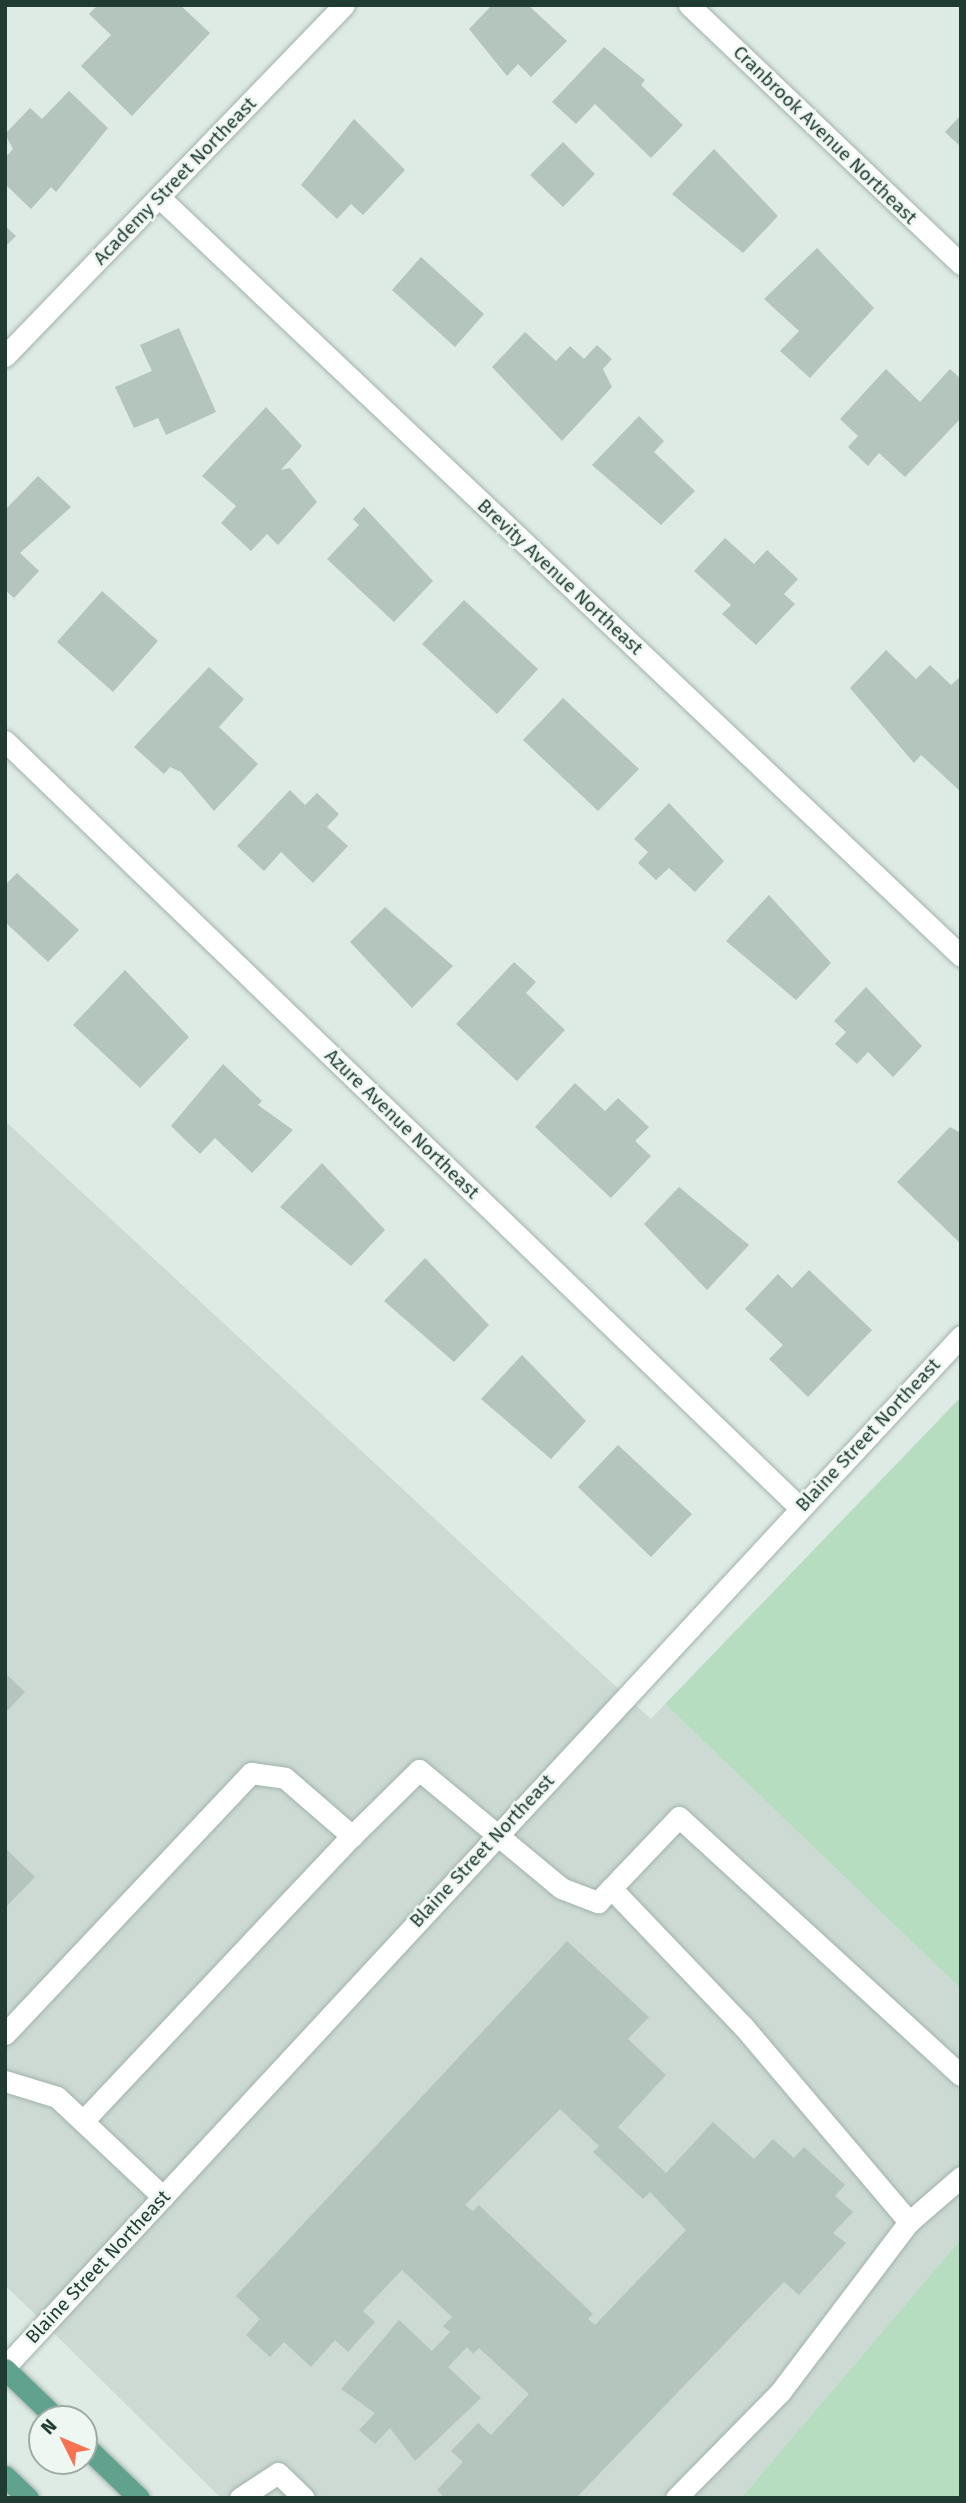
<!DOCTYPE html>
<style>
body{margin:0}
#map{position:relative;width:966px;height:2503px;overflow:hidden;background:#deeae4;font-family:"Fira Sans",sans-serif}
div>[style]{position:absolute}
.built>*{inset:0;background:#ccdad3}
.green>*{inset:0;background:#b6ddbf}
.building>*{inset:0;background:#b3c5bd}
.roads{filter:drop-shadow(0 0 2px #a1b2ab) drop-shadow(0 0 2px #a1b2ab)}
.minor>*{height:21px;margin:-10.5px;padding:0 10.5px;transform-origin:10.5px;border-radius:10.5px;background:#fff}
.major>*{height:21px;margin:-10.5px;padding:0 10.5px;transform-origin:10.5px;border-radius:10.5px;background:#61a28f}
span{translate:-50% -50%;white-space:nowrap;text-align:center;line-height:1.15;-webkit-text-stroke:5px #eff7f2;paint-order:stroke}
.street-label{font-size:19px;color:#1f3b32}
.frame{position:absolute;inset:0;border:7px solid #1f3b32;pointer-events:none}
.north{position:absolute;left:28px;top:2405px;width:70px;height:70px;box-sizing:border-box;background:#eff7f2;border:2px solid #9caca5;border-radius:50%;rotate:313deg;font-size:19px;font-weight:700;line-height:28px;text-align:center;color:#1f3b32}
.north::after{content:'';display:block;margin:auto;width:24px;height:32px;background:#f77250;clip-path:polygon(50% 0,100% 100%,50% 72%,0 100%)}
</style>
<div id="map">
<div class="built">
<div style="clip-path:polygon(5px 1121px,651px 1719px,665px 1704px,961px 1989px,961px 2239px,741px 2498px,221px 2498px,5px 2285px)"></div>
</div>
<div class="green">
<div style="clip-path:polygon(961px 1397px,961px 1989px,665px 1704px)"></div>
<div style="clip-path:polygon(961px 2239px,961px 2498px,741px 2498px)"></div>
</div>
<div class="building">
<div style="clip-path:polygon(98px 5px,180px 5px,210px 33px,132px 116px,81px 66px,111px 35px,89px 14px)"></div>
<div style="clip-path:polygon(492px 5px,528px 5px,567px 41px,531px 77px,518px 64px,507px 76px,469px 29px)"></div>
<div style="clip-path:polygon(604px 47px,645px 80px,641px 85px,683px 125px,651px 158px,595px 104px,576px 124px,552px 102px)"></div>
<div style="clip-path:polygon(69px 91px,108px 128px,56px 192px,51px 187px,31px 209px,5px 184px,5px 158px,13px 149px,5px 134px,30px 108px,42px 119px)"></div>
<div style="clip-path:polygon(961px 115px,961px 147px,945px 132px)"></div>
<div style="clip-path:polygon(354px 119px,405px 170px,363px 215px,351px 204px,337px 219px,301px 185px)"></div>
<div style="clip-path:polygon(563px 142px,595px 174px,563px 207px,530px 175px)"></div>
<div style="clip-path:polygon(714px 149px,778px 216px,743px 253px,672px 194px)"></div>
<div style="clip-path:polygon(5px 226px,16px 236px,5px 247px)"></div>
<div style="clip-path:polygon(817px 248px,874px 308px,810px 378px,780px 351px,799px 331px,764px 299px)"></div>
<div style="clip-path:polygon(421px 257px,484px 314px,455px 347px,392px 290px)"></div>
<div style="clip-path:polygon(179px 328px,216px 412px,166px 435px,158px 418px,134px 428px,115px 387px,152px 371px,140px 345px)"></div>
<div style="clip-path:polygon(525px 332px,556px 361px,570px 346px,584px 359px,597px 345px,612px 359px,603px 369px,612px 387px,562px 441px,492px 367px)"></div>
<div style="clip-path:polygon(886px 369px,920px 402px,950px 369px,961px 379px,961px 418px,905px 477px,879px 453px,868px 466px,848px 447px,858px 436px,840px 419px)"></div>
<div style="clip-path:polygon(266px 407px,302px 446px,281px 470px,290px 468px,317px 502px,278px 545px,267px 534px,251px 551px,221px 523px,236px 506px,202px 476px)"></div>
<div style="clip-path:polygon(639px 416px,664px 441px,654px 452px,695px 491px,661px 525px,592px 465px)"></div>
<div style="clip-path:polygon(38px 476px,71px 507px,20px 553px,39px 571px,14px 598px,5px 590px,5px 510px)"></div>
<div style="clip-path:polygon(364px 507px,433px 581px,394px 622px,327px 559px,359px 525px,353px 519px)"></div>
<div style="clip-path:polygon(725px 538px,754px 564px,767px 550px,798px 579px,784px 594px,795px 604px,756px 645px,722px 614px,731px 605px,694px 571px)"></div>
<div style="clip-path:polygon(102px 591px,158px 641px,113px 692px,57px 642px)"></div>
<div style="clip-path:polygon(464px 600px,538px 669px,497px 714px,422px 644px)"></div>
<div style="clip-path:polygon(886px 650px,916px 679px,930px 665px,951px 685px,961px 676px,961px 792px,921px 755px,914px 763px,850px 688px)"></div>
<div style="clip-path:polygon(209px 667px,244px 699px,219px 727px,258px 764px,214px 811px,181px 772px,170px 767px,164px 774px,134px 747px)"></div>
<div style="clip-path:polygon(563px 698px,639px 769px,598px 811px,523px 740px)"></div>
<div style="clip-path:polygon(290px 790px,305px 805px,317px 793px,339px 814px,327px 827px,348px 846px,313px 883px,281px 852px,264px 871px,237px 846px)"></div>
<div style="clip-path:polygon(669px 803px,724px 861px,695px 892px,669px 868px,656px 880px,638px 863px,648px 852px,634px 839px)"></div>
<div style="clip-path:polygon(17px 873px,79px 930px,48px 962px,5px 922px,5px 885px)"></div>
<div style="clip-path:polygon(769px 895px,831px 963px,796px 1000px,726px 941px)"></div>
<div style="clip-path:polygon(385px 907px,453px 966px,412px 1008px,350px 942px)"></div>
<div style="clip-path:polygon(514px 962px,536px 982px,526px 993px,565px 1030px,517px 1081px,456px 1024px)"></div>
<div style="clip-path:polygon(125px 970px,189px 1037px,140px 1088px,73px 1025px)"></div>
<div style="clip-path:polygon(866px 987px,922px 1046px,893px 1077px,868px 1052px,857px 1064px,835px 1044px,846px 1032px,834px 1021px)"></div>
<div style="clip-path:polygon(223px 1064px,262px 1101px,258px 1105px,293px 1130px,252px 1173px,215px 1138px,200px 1154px,171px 1126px)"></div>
<div style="clip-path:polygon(575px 1083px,605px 1111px,618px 1098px,649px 1127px,635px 1141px,651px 1156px,611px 1198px,535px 1127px)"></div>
<div style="clip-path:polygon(950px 1127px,961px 1133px,961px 1244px,897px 1182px)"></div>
<div style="clip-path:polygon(322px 1163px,385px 1230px,351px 1266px,280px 1207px)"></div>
<div style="clip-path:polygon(679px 1187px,749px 1245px,707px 1290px,644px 1224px)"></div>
<div style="clip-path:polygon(425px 1258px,489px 1325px,454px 1362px,384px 1301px)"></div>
<div style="clip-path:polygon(809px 1270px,872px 1330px,808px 1397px,769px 1359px,783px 1345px,745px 1309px,778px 1274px,792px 1288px)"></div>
<div style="clip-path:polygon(522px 1355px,586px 1421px,551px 1459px,481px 1399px)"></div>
<div style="clip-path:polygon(618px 1445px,692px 1514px,651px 1557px,578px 1487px)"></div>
<div style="clip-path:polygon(5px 1673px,25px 1692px,5px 1713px)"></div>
<div style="clip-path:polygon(5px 1848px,35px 1877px,5px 1908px)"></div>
<div style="clip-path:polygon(evenodd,567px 1941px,649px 2017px,628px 2039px,666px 2075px,618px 2127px,666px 2173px,713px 2122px,754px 2159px,773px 2139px,794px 2158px,804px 2147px,845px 2185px,835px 2196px,853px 2212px,833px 2233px,846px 2243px,799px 2295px,784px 2282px,576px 2498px,445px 2498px,437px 2490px,463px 2462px,451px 2451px,478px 2423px,491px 2435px,529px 2394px,479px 2348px,473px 2354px,467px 2347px,448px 2367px,481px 2398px,415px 2461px,390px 2428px,375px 2444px,359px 2430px,375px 2413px,341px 2389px,399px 2320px,432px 2351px,450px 2332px,443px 2326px,452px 2317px,402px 2270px,363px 2311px,375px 2322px,348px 2352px,335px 2340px,311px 2367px,284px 2342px,270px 2357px,246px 2335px,260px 2319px,236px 2296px,567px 1941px,560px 2109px,599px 2146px,593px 2152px,643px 2199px,650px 2192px,686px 2230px,595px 2325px,588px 2319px,593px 2314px,479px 2205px,473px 2211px,465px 2205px,560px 2109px)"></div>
</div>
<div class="roads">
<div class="minor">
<div style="left:689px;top:5px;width:376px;rotate:43.6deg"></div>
<div style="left:159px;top:197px;width:1104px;rotate:43.42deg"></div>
<div style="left:5px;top:356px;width:488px;rotate:-46deg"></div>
<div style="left:5px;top:741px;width:1103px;rotate:43.97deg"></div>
<div style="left:611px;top:1888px;width:191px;rotate:46.3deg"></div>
<div style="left:743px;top:2026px;width:257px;rotate:49.7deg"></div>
<div style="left:5px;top:2034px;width:359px;rotate:-46.7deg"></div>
<div style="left:251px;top:1773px;width:34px;rotate:8deg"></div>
<div style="left:285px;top:1778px;width:89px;rotate:40.9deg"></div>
<div style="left:352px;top:1836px;width:94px;rotate:-44.6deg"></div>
<div style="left:419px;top:1770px;width:185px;rotate:39.7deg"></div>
<div style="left:561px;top:1888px;width:40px;rotate:21deg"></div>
<div style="left:598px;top:1902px;width:117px;rotate:-46.4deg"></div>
<div style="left:679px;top:1817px;width:382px;rotate:42.5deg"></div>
<div style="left:5px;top:2081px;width:54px;rotate:17.1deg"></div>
<div style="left:57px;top:2097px;width:146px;rotate:43.3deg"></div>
<div style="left:83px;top:2121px;width:392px;rotate:-46.7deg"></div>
<div style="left:5px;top:2367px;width:1406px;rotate:-47.16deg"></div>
<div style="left:240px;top:2498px;width:45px;rotate:-33.3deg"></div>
<div style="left:278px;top:2473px;width:36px;rotate:44deg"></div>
<div style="left:676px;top:2498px;width:150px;rotate:-45.5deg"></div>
<div style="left:781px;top:2391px;width:212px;rotate:-52.9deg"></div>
<div style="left:909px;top:2222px;width:69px;rotate:-40.9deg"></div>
</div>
<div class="major">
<div style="left:5px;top:2369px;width:72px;rotate:43.9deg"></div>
<div style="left:84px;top:2445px;width:76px;rotate:43.9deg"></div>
<div style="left:5px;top:2476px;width:32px;rotate:44deg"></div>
</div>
</div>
<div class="street-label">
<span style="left:825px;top:135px;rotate:44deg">Cranbrook Avenue Northeast</span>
<span style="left:175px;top:181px;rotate:-46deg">Academy Street Northeast</span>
<span style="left:560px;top:577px;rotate:43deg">Brevity Avenue Northeast</span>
<span style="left:402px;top:1124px;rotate:44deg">Azure Avenue Northeast</span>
<span style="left:868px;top:1435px;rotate:-47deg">Blaine Street Northeast</span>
<span style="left:482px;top:1851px;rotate:-47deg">Blaine Street Northeast</span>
<span style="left:98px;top:2267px;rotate:-47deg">Blaine Street Northeast</span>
</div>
<div class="frame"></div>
<div class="north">N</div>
</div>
